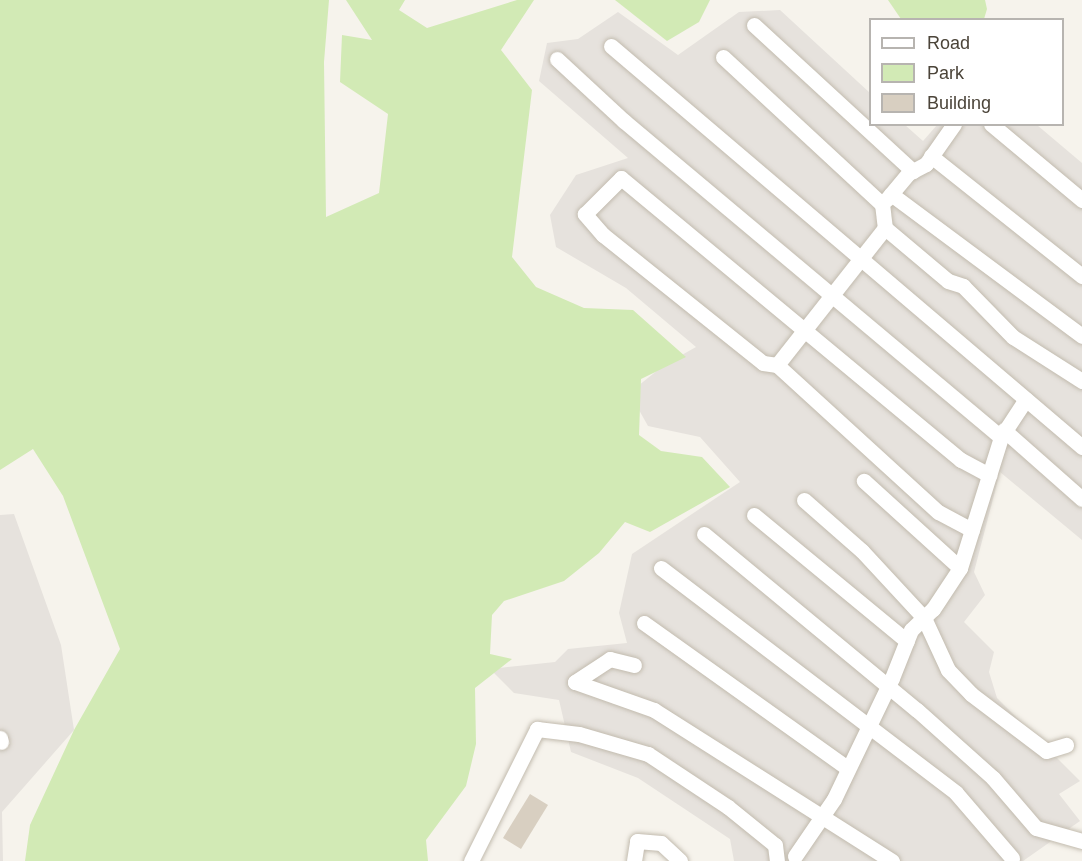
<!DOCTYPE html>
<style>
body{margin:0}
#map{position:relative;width:1082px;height:861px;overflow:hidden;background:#f6f3ec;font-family:Helvetica,sans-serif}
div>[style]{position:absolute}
.industrial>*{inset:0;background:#e6e2dd}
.green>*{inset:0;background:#d2eab5}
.building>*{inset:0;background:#d8cfc1}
.roads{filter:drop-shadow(0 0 2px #c2bbae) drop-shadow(0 0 2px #c2bbae)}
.minor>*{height:15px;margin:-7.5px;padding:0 7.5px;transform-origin:7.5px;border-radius:7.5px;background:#fff}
span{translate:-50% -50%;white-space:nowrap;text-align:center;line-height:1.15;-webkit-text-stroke:4.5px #fff;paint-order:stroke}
.legend{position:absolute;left:869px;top:18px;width:195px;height:108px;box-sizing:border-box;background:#fff;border:2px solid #b7b4b0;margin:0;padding:8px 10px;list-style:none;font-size:18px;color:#4b4439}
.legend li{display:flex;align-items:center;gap:12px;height:30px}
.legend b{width:30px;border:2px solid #b7b4b0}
</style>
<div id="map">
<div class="industrial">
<div style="clip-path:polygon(780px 10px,870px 93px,870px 124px,905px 125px,923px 141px,937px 125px,1037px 125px,1082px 163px,1082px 540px,1000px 472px,974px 572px,985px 595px,964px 622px,994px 652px,989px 672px,997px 698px,1080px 781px,1059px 794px,1080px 821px,1023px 861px,734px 861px,730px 839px,638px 778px,571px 752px,559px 700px,514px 693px,490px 669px,555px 662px,568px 649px,627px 643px,619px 613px,632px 554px,740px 482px,700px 437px,648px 426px,639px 410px,638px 386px,664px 365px,696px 347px,626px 288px,556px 247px,550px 215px,576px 175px,628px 158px,539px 81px,547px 43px,578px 39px,618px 12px,678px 55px,739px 12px)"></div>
<div style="clip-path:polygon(14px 514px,61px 645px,74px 730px,2px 812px,3px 861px,0 861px,0 515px)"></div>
</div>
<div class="green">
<div style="clip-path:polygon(0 0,329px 0,324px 62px,326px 217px,379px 193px,388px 114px,340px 82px,342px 35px,372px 40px,346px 0,405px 0,399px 10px,427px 28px,517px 0,534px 0,501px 50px,532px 90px,512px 257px,536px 287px,584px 308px,633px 310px,686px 357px,641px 379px,639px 435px,661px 451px,702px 457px,730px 487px,650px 532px,625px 522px,599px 553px,564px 581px,504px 601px,492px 615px,490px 654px,512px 659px,475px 688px,476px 744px,466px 786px,426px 840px,428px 861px,25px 861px,30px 825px,74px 730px,120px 649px,63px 496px,33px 449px,0 470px)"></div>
<div style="clip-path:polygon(615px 0,710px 0,699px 22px,667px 41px)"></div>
<div style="clip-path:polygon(888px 0,985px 0,987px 9px,984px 19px,901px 19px)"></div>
</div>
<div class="building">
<div style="clip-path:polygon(530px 794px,548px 805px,521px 849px,503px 838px)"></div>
</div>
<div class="roads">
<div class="minor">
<div style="left:754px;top:25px;width:216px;rotate:42.6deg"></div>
<div style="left:611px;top:46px;width:619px;rotate:40.41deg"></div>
<div style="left:723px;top:57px;width:217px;rotate:42.8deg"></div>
<div style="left:882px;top:204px;width:24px;rotate:83deg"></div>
<div style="left:885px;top:228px;width:82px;rotate:40.1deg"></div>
<div style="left:948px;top:281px;width:16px;rotate:18deg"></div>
<div style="left:963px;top:286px;width:71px;rotate:45.6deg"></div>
<div style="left:1013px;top:337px;width:82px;rotate:32.5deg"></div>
<div style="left:557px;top:59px;width:91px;rotate:42.8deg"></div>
<div style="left:624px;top:121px;width:492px;rotate:40deg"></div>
<div style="left:991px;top:124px;width:119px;rotate:39.9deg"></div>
<div style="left:931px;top:156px;width:193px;rotate:38.5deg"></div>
<div style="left:891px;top:194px;width:238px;rotate:36.6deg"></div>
<div style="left:886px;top:200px;width:35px;rotate:-50deg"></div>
<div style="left:909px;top:173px;width:19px;rotate:-28deg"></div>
<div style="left:926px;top:164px;width:49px;rotate:-55deg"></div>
<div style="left:777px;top:365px;width:174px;rotate:-51.8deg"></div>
<div style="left:1004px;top:430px;width:104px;rotate:41.5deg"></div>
<div style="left:804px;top:500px;width:77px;rotate:41.3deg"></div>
<div style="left:862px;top:551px;width:91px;rotate:47.2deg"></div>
<div style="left:924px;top:618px;width:57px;rotate:65.2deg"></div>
<div style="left:948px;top:670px;width:33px;rotate:46deg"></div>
<div style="left:971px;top:694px;width:94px;rotate:37.2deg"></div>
<div style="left:1046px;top:751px;width:21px;rotate:-17deg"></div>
<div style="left:754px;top:515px;width:198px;rotate:39.5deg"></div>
<div style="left:972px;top:530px;width:38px;rotate:-152deg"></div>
<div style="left:938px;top:512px;width:218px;rotate:-137.6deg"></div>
<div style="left:777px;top:365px;width:14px;rotate:-172deg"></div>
<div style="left:763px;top:363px;width:205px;rotate:-141.3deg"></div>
<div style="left:603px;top:235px;width:28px;rotate:-131deg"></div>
<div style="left:585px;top:214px;width:51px;rotate:-45deg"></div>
<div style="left:621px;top:178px;width:442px;rotate:39.7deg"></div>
<div style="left:961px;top:460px;width:32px;rotate:28deg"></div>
<div style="left:704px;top:534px;width:276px;rotate:39.6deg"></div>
<div style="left:917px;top:710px;width:102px;rotate:41.8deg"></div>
<div style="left:993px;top:778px;width:66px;rotate:49.3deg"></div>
<div style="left:1036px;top:828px;width:48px;rotate:15.8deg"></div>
<div style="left:661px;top:568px;width:371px;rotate:37.3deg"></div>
<div style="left:956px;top:793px;width:86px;rotate:49.3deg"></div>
<div style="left:960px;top:568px;width:137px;rotate:-72.6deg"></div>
<div style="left:1001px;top:437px;width:45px;rotate:-56.7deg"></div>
<div style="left:644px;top:623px;width:249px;rotate:35.5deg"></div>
<div style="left:634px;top:665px;width:25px;rotate:-166deg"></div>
<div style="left:610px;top:659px;width:42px;rotate:146.7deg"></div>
<div style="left:575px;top:682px;width:84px;rotate:19.5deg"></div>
<div style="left:654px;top:710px;width:282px;rotate:32.4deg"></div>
<div style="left:0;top:738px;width:4px;rotate:76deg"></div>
<div style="left:795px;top:856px;width:69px;rotate:-55.6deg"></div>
<div style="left:834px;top:799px;width:134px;rotate:-64.4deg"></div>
<div style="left:892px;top:678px;width:52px;rotate:-68.4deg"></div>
<div style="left:911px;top:630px;width:30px;rotate:-44deg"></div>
<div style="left:933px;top:609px;width:49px;rotate:-56.6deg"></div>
<div style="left:960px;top:568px;width:130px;rotate:-137.8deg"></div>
<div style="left:471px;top:861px;width:148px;rotate:-63.4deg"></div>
<div style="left:537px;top:729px;width:42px;rotate:6.8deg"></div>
<div style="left:579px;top:734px;width:72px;rotate:16.2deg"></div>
<div style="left:648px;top:754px;width:96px;rotate:33.5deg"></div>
<div style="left:728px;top:807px;width:60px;rotate:39deg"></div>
<div style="left:775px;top:845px;width:16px;rotate:83deg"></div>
<div style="left:634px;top:861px;width:20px;rotate:-81deg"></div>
<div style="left:637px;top:841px;width:24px;rotate:5deg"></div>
<div style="left:661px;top:843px;width:26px;rotate:43deg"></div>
</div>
</div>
<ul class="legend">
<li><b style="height:8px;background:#fff"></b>Road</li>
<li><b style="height:16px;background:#d2eab5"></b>Park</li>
<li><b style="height:16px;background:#d8cfc1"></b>Building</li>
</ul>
</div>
